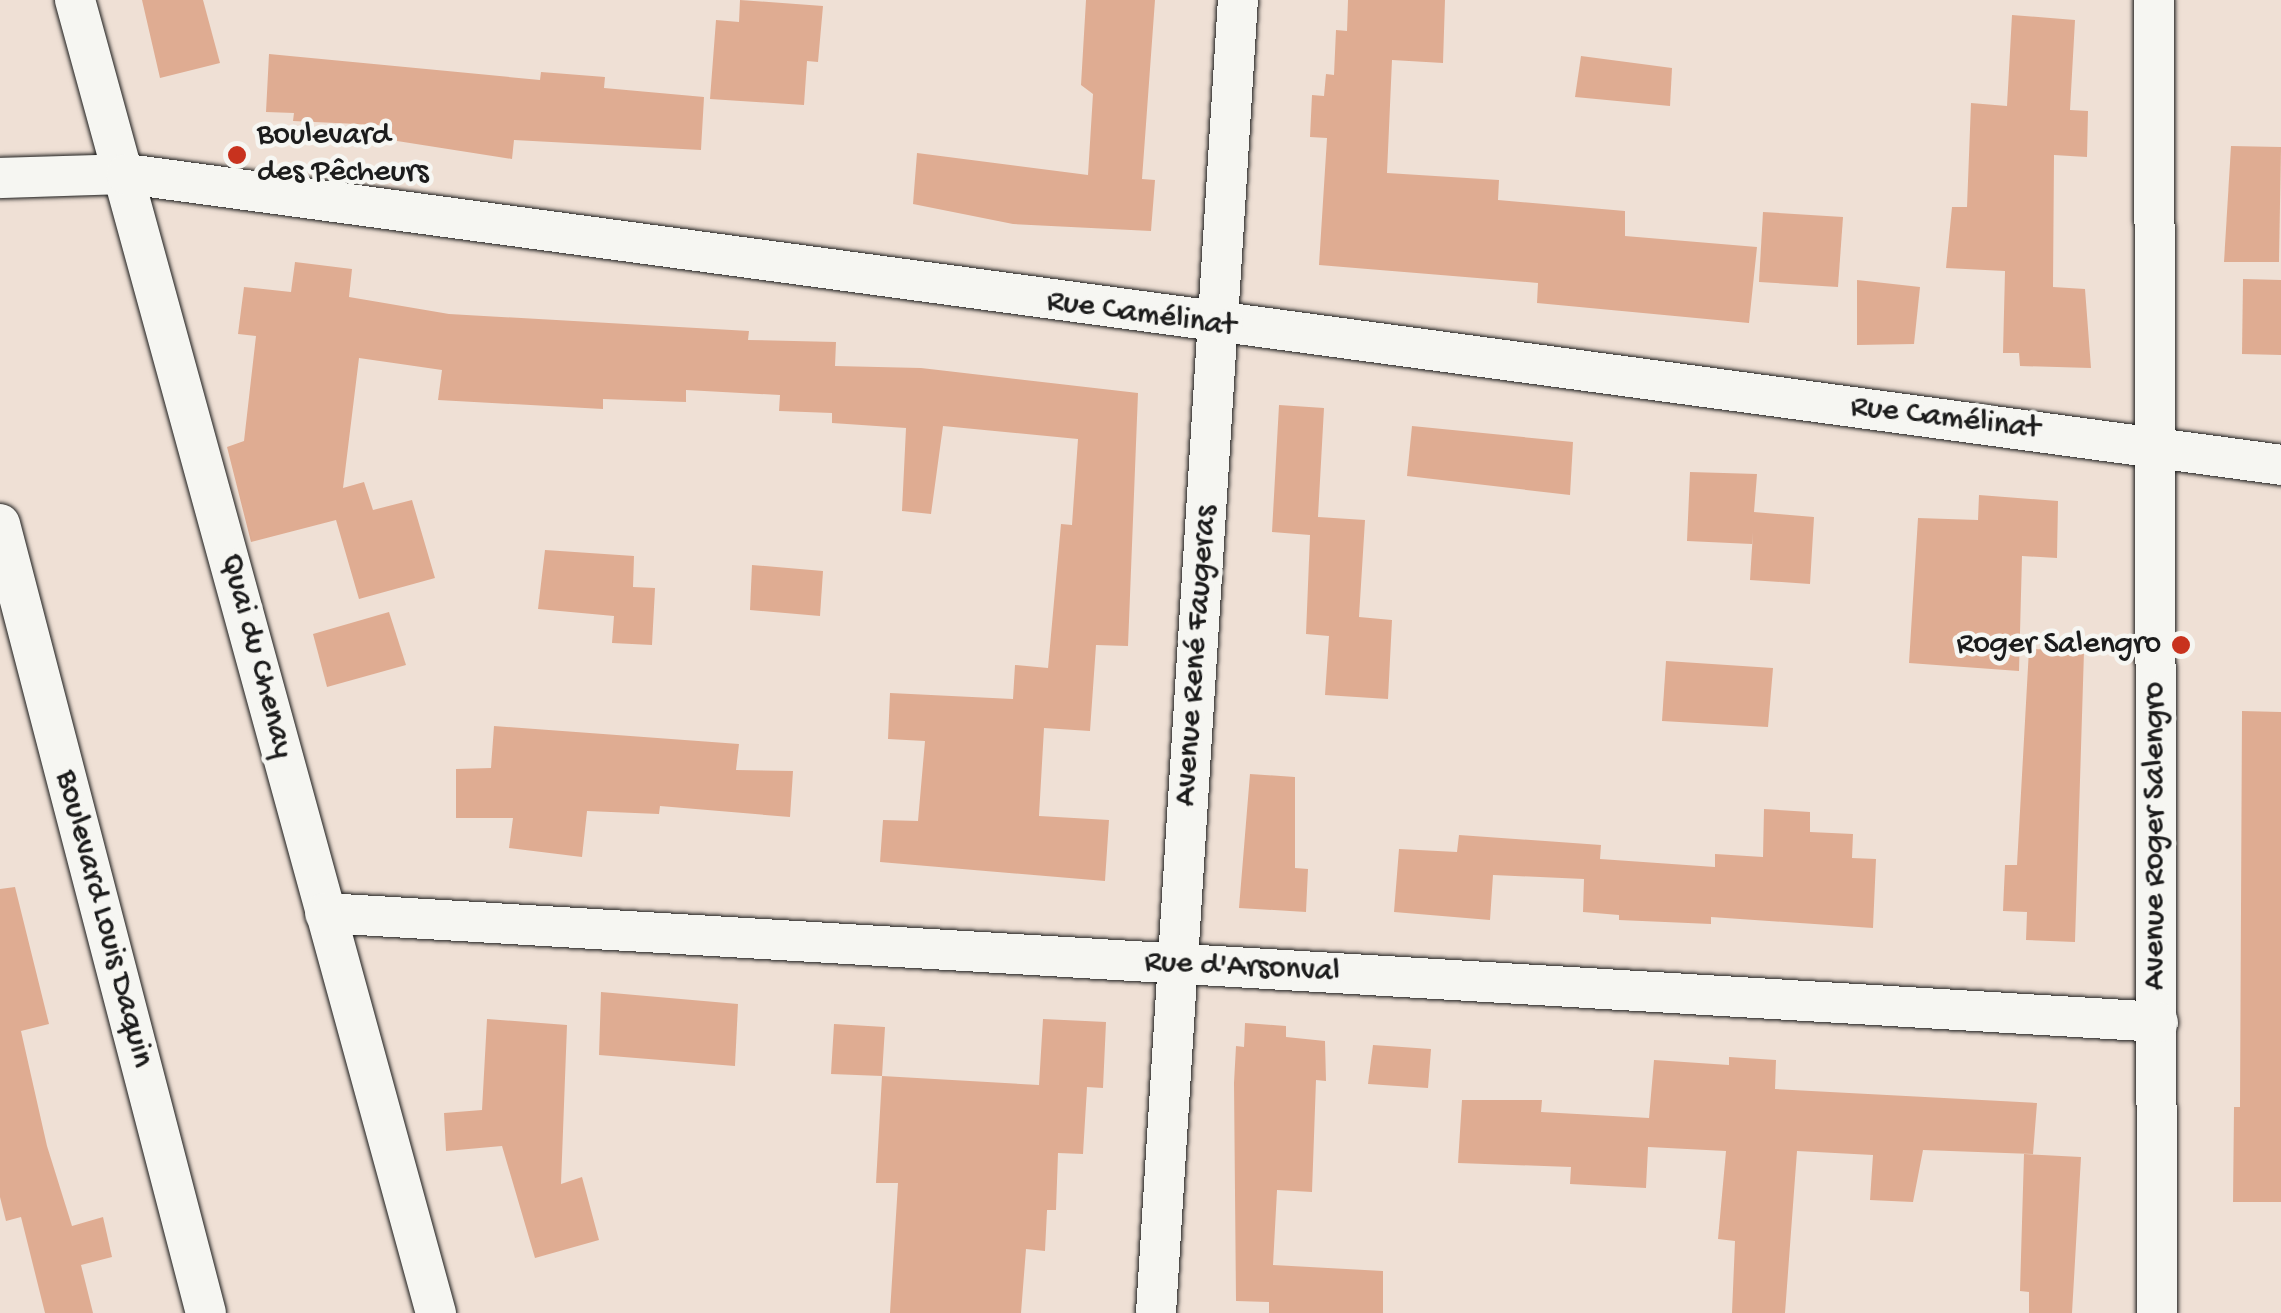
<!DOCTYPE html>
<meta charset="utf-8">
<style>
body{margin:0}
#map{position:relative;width:2281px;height:1313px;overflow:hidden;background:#efe0d5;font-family:"Gochi Hand",sans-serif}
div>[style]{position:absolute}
.building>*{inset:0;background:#dfac92}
.roads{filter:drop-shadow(0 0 2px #1c1c1c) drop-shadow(0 0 2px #1c1c1c)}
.street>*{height:40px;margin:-20px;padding:0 20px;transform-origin:20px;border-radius:20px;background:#f6f6f2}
.dots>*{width:28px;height:28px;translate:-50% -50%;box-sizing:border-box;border:5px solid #f6f6f2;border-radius:50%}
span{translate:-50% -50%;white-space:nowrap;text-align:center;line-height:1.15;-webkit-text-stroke:9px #f6f6f2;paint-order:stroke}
.poi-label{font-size:32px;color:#1c1c1c}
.left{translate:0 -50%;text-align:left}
.right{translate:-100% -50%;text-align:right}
.street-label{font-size:32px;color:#1c1c1c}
</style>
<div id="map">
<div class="building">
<div style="clip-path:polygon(142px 0,203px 0,220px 63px,160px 78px)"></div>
<div style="clip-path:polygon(740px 0,823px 6px,818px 62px,807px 61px,804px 105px,710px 99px,716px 20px,739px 22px)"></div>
<div style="clip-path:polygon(1086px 0,1155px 0,1142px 179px,1155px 180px,1151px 231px,1013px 224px,913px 204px,917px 153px,1088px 175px,1093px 94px,1081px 85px)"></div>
<div style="clip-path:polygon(1348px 0,1445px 0,1443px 63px,1392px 60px,1387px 173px,1499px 180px,1498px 200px,1625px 211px,1625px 236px,1757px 247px,1749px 323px,1537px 303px,1538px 283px,1319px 265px,1327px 138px,1310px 137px,1312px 95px,1324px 96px,1326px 74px,1334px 75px,1336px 30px,1347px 31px)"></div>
<div style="clip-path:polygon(2012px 15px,2075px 20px,2070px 110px,2088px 111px,2087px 157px,2054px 155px,2053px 287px,2085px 289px,2091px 368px,2020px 366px,2019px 353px,2003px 353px,2005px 271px,1946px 268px,1952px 207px,1967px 207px,1971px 103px,2007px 106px)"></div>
<div style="clip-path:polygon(269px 54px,540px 80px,541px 72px,605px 77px,604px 88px,704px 97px,701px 150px,514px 140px,512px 159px,378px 138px,379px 125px,293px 121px,294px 113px,266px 112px)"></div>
<div style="clip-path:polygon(1581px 56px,1672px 68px,1670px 106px,1575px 97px)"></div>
<div style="clip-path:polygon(2231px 146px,2281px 147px,2279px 262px,2224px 262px)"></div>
<div style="clip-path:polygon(1763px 212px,1843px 217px,1838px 287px,1759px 282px)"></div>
<div style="clip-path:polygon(295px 262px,352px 269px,349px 297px,449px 314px,749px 331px,748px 340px,836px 342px,835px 366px,921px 368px,1138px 393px,1128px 646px,1096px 645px,1090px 731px,1044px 728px,1039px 816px,1109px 820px,1105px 881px,880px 862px,883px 820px,918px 821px,925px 741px,888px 739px,890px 693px,1013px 699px,1015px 665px,1048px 668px,1061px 524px,1072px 525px,1078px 439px,943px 426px,931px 514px,902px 511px,906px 428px,832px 423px,832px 413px,779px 411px,780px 395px,686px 390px,686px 402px,603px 399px,603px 409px,438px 400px,442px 370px,359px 358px,343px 488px,364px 482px,373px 510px,412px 500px,435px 578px,359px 599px,336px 520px,251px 542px,227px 447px,244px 441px,256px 336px,238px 334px,244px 287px,291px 292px)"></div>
<div style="clip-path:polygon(2243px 279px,2281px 280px,2281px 355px,2242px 354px)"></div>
<div style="clip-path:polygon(1857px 280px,1920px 287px,1914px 344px,1857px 345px)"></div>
<div style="clip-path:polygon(1279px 405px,1324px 408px,1318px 517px,1365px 520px,1359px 617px,1392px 620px,1388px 699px,1325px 695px,1329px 636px,1306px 634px,1310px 535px,1272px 532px)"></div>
<div style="clip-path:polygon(1412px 426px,1573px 442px,1570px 495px,1407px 476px)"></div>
<div style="clip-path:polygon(1690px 472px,1757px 474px,1754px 512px,1814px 517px,1810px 584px,1750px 580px,1753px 532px,1752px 544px,1687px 541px)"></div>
<div style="clip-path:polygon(1979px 495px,2058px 501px,2057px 558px,2022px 556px,2019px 671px,1909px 663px,1918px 518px,1978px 520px)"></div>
<div style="clip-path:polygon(545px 550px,634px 556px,633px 587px,655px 588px,652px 645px,612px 643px,614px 616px,538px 609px)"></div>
<div style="clip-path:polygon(752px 565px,823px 571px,820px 616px,750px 610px)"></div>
<div style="clip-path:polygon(389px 612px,406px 665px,327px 687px,313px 634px)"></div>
<div style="clip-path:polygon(2029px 649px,2084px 651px,2075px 942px,2026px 940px,2027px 912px,2003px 911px,2005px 865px,2017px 865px)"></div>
<div style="clip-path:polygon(1666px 661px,1773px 668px,1768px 727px,1662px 721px)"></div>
<div style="clip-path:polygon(2242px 711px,2281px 712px,2281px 1202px,2233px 1202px,2234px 1107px,2240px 1107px)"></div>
<div style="clip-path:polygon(494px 726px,739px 744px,736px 770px,793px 771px,790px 817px,660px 806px,659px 814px,587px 811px,582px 857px,509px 848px,513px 818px,456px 818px,456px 769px,491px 768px)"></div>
<div style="clip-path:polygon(1250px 774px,1295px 777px,1295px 868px,1308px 869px,1306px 912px,1239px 908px)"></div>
<div style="clip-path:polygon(1764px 809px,1810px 812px,1810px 832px,1853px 834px,1852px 858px,1876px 859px,1873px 928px,1711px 917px,1711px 924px,1619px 920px,1619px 915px,1583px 912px,1584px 879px,1493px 875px,1490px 920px,1394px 912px,1399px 849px,1457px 852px,1459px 835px,1601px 845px,1600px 859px,1715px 867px,1715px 854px,1763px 857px)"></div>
<div style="clip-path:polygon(15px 887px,49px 1024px,21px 1031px,47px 1146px,72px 1226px,103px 1217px,112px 1257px,81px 1265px,93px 1313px,45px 1313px,21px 1217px,6px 1221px,0 1197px,0 889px)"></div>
<div style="clip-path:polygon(601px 992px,738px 1004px,735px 1066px,599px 1055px)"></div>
<div style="clip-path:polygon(487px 1019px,567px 1025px,561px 1184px,582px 1177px,599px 1240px,535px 1258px,502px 1146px,446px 1151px,444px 1113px,482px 1110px)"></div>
<div style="clip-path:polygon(1043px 1019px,1106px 1022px,1103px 1088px,1087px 1087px,1083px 1154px,1058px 1153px,1056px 1210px,1047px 1210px,1045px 1251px,1026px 1249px,1021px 1313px,890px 1313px,898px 1183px,876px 1183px,882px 1076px,831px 1074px,834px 1024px,885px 1027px,882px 1076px,1039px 1085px)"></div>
<div style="clip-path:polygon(1245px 1023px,1286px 1026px,1286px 1037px,1325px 1041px,1326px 1081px,1316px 1080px,1312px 1192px,1277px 1190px,1273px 1265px,1383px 1271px,1383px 1313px,1269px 1313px,1269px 1302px,1236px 1301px,1234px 1083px,1236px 1046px,1244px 1047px)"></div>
<div style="clip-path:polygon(1373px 1045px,1431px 1049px,1428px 1088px,1368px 1084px)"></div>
<div style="clip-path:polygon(1729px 1057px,1776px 1060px,1775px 1089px,2037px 1103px,2033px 1154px,1923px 1150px,1913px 1202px,1870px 1200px,1873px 1155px,1797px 1151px,1785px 1313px,1732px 1313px,1735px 1241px,1718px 1239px,1726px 1151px,1648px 1147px,1646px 1188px,1570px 1184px,1571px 1167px,1458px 1163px,1462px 1100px,1542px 1100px,1541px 1112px,1649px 1118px,1654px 1060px,1729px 1065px)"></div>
<div style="clip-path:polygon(2024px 1154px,2081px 1157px,2072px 1313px,2029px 1313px,2029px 1292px,2020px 1291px)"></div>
</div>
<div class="roads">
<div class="street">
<div style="left:75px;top:0;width:1362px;rotate:74.63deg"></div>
<div style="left:2154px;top:0;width:1313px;rotate:89.87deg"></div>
<div style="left:0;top:178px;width:127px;rotate:-1.8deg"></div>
<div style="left:127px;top:174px;width:2174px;rotate:7.69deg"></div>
<div style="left:0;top:524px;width:815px;rotate:75.37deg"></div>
<div style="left:325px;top:913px;width:1836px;rotate:3.4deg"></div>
<div style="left:1156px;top:1313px;width:1316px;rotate:-86.43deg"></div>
</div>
</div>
<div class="dots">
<div style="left:237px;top:155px;background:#c8321e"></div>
<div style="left:2181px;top:645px;background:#c8321e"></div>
</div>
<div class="poi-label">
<span class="left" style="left:257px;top:155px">Boulevard<br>des Pêcheurs</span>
<span class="right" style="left:2161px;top:645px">Roger Salengro</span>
</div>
<div class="street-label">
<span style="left:1141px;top:315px;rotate:8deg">Rue Camélinat</span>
<span style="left:1945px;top:419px;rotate:7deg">Rue Camélinat</span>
<span style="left:256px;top:656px;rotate:75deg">Quai du Chenay</span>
<span style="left:1197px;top:656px;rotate:-86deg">Avenue René Faugeras</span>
<span style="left:2156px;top:836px;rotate:-90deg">Avenue Roger Salengro</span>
<span style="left:103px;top:919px;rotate:75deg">Boulevard Louis Daquin</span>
<span style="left:1242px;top:968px;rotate:3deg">Rue d'Arsonval</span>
</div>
</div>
